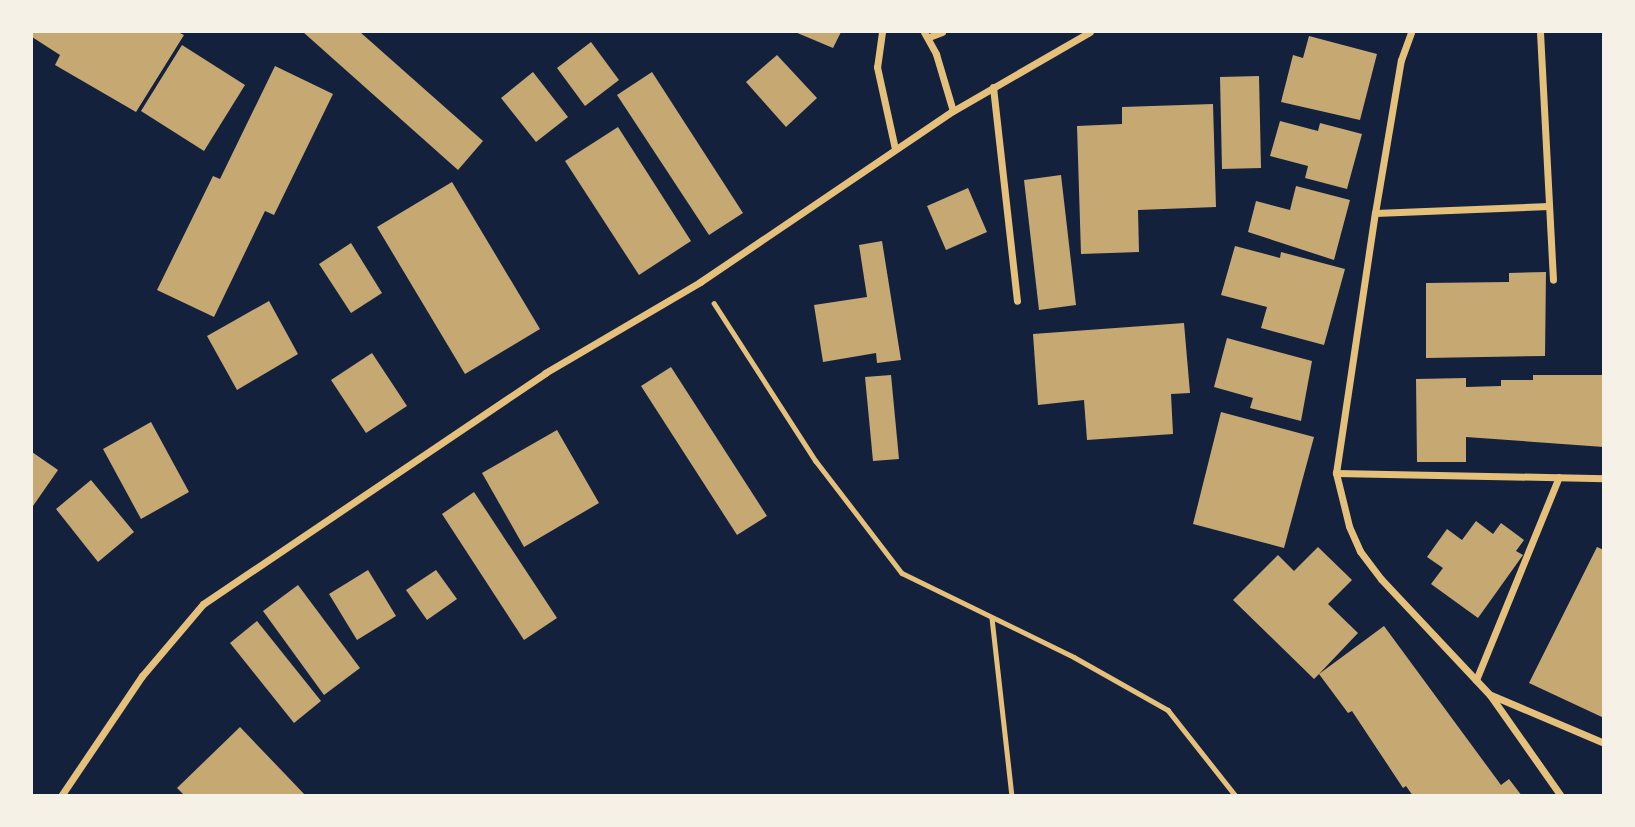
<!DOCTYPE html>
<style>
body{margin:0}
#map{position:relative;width:1635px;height:827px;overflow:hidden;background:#14213d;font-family:"PT Sans",sans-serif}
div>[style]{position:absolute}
.building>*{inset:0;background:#c6a872}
.path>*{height:4.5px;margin:-2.25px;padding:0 2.25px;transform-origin:2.25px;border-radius:2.25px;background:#e5c07b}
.minor>*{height:7px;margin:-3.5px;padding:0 3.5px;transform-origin:3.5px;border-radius:3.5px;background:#e5c07b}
span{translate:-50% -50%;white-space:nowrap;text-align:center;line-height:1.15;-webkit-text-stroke:7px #f6f1e7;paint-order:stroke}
.frame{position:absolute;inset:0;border:33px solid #f6f1e7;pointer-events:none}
</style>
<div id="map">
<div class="building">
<div style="clip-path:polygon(32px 32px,178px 32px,184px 35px,136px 112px,55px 65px,60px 55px,32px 37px)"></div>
<div style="clip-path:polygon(303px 32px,360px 32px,483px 141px,458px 170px)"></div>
<div style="clip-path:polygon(795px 32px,841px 32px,833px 48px)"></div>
<div style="clip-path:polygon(1309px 36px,1377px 54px,1360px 120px,1281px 102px,1293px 55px,1303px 58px)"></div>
<div style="clip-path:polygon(591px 42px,619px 80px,585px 106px,557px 68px)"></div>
<div style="clip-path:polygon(182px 45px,245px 85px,204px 151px,141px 111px)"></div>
<div style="clip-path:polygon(777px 55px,817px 98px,786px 127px,746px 82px)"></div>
<div style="clip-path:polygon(275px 66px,333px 94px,274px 215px,265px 211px,214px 317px,157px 290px,213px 176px,220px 179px)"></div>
<div style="clip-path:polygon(533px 72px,568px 117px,536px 142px,501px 98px)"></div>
<div style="clip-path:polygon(652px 72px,743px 213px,709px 235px,617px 95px)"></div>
<div style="clip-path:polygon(1259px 76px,1261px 168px,1222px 169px,1220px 77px)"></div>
<div style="clip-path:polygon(1213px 104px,1216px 207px,1138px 210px,1139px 252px,1081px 254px,1077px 126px,1122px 124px,1122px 107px)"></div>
<div style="clip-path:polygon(1280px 121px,1318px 131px,1320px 123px,1362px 134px,1347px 189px,1305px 178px,1308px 166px,1270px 156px)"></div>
<div style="clip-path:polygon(618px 127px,691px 241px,639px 275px,565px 161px)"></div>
<div style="clip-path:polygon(1061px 175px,1076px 305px,1039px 310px,1024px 180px)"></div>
<div style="clip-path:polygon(452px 182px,540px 329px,465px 374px,377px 227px)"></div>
<div style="clip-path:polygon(1296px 186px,1350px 200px,1334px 260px,1248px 232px,1256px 201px,1290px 210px)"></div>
<div style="clip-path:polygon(968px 188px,987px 232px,946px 250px,927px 206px)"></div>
<div style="clip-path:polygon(882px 241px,901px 360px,877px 363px,876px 353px,823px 362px,814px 305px,867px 297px,859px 245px)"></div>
<div style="clip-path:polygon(351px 243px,382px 293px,351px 313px,319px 264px)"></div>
<div style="clip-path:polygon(1235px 246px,1280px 258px,1281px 252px,1345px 269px,1324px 345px,1261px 328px,1267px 307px,1221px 295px)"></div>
<div style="clip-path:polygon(1546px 272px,1545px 356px,1426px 358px,1426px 283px,1509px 282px,1509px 273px)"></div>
<div style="clip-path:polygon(269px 301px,298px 354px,237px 390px,207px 336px)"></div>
<div style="clip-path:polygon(1184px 323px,1190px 393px,1171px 394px,1173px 434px,1087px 440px,1084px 400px,1038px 405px,1033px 334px)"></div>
<div style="clip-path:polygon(1227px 338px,1312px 361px,1301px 421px,1250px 408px,1253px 398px,1214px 387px)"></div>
<div style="clip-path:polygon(372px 353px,407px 406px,366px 433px,331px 380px)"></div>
<div style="clip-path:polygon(671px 367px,767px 516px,737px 535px,641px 386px)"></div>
<div style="clip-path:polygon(891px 375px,899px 459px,873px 461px,865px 377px)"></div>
<div style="clip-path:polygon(1533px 375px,1604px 375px,1604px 447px,1466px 437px,1466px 462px,1417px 462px,1416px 379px,1466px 378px,1466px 387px,1501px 386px,1501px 380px,1533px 380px)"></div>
<div style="clip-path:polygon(1221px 412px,1314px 437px,1284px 548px,1193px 524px)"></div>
<div style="clip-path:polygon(151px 422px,189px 492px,141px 519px,103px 449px)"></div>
<div style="clip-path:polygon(557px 430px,599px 503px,524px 547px,482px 473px)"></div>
<div style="clip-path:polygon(32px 452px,58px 470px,33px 506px,32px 505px)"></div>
<div style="clip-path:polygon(91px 480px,134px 532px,98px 562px,56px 509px)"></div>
<div style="clip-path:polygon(474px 492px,557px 618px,524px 640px,442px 514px)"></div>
<div style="clip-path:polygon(1476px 521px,1493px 534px,1501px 523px,1524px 540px,1516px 551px,1523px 555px,1478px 618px,1431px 584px,1443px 568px,1427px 557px,1447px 529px,1462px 540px)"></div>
<div style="clip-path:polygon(1318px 547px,1352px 580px,1328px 604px,1358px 633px,1319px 674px,1384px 626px,1501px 785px,1509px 779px,1522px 796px,1413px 796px,1406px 786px,1403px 788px,1352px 711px,1348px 713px,1319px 674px,1314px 679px,1233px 600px,1278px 555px,1294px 571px)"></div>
<div style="clip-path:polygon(1597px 547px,1604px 550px,1604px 718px,1529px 683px)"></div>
<div style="clip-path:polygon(368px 570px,396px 616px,357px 640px,329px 594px)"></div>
<div style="clip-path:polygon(436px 570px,457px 599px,427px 620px,406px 590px)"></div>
<div style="clip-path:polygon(298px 585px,360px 668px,324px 695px,263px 611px)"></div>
<div style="clip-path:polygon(257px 621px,321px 701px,294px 723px,230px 643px)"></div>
<div style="clip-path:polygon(240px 727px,306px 796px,185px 796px,177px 788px)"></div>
</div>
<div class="path">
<div style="left:714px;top:303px;width:188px;rotate:57.2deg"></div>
<div style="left:816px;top:461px;width:141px;rotate:52.5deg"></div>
<div style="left:902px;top:573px;width:191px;rotate:26deg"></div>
<div style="left:1074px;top:657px;width:108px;rotate:29.4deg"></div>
<div style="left:1168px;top:710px;width:110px;rotate:51.7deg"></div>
<div style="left:992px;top:618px;width:179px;rotate:83.6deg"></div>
</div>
<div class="minor">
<div style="left:882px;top:32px;width:35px;rotate:98deg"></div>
<div style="left:877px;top:67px;width:84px;rotate:77.6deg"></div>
<div style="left:924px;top:32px;width:25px;rotate:61deg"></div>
<div style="left:936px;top:54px;width:59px;rotate:73.4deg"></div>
<div style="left:1540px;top:32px;width:248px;rotate:87deg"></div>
<div style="left:929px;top:37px;width:14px;rotate:-21deg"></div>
<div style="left:993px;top:87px;width:215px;rotate:83.6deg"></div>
<div style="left:1375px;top:213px;width:174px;rotate:-2.3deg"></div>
<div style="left:1336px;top:473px;width:263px;rotate:-81.5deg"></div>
<div style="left:1375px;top:213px;width:155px;rotate:-80.4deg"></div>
<div style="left:1401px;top:60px;width:30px;rotate:-70deg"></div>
<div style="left:1476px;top:680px;width:219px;rotate:-67.8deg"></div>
<div style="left:1491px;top:695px;width:123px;rotate:23deg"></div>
<div style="left:61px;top:796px;width:145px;rotate:-56deg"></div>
<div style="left:142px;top:676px;width:94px;rotate:-49.7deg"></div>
<div style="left:203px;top:604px;width:413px;rotate:-34deg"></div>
<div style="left:545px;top:373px;width:180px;rotate:-30.4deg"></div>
<div style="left:700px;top:282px;width:305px;rotate:-34.1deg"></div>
<div style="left:953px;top:111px;width:158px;rotate:-30deg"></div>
<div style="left:1561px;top:796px;width:123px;rotate:-125.1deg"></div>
<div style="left:1490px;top:695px;width:159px;rotate:-133.2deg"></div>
<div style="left:1381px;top:579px;width:35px;rotate:-127deg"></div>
<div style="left:1360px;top:551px;width:27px;rotate:-114deg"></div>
<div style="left:1349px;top:526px;width:55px;rotate:-103.8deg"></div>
<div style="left:1336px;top:473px;width:268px;rotate:1.1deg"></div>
</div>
<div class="frame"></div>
</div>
